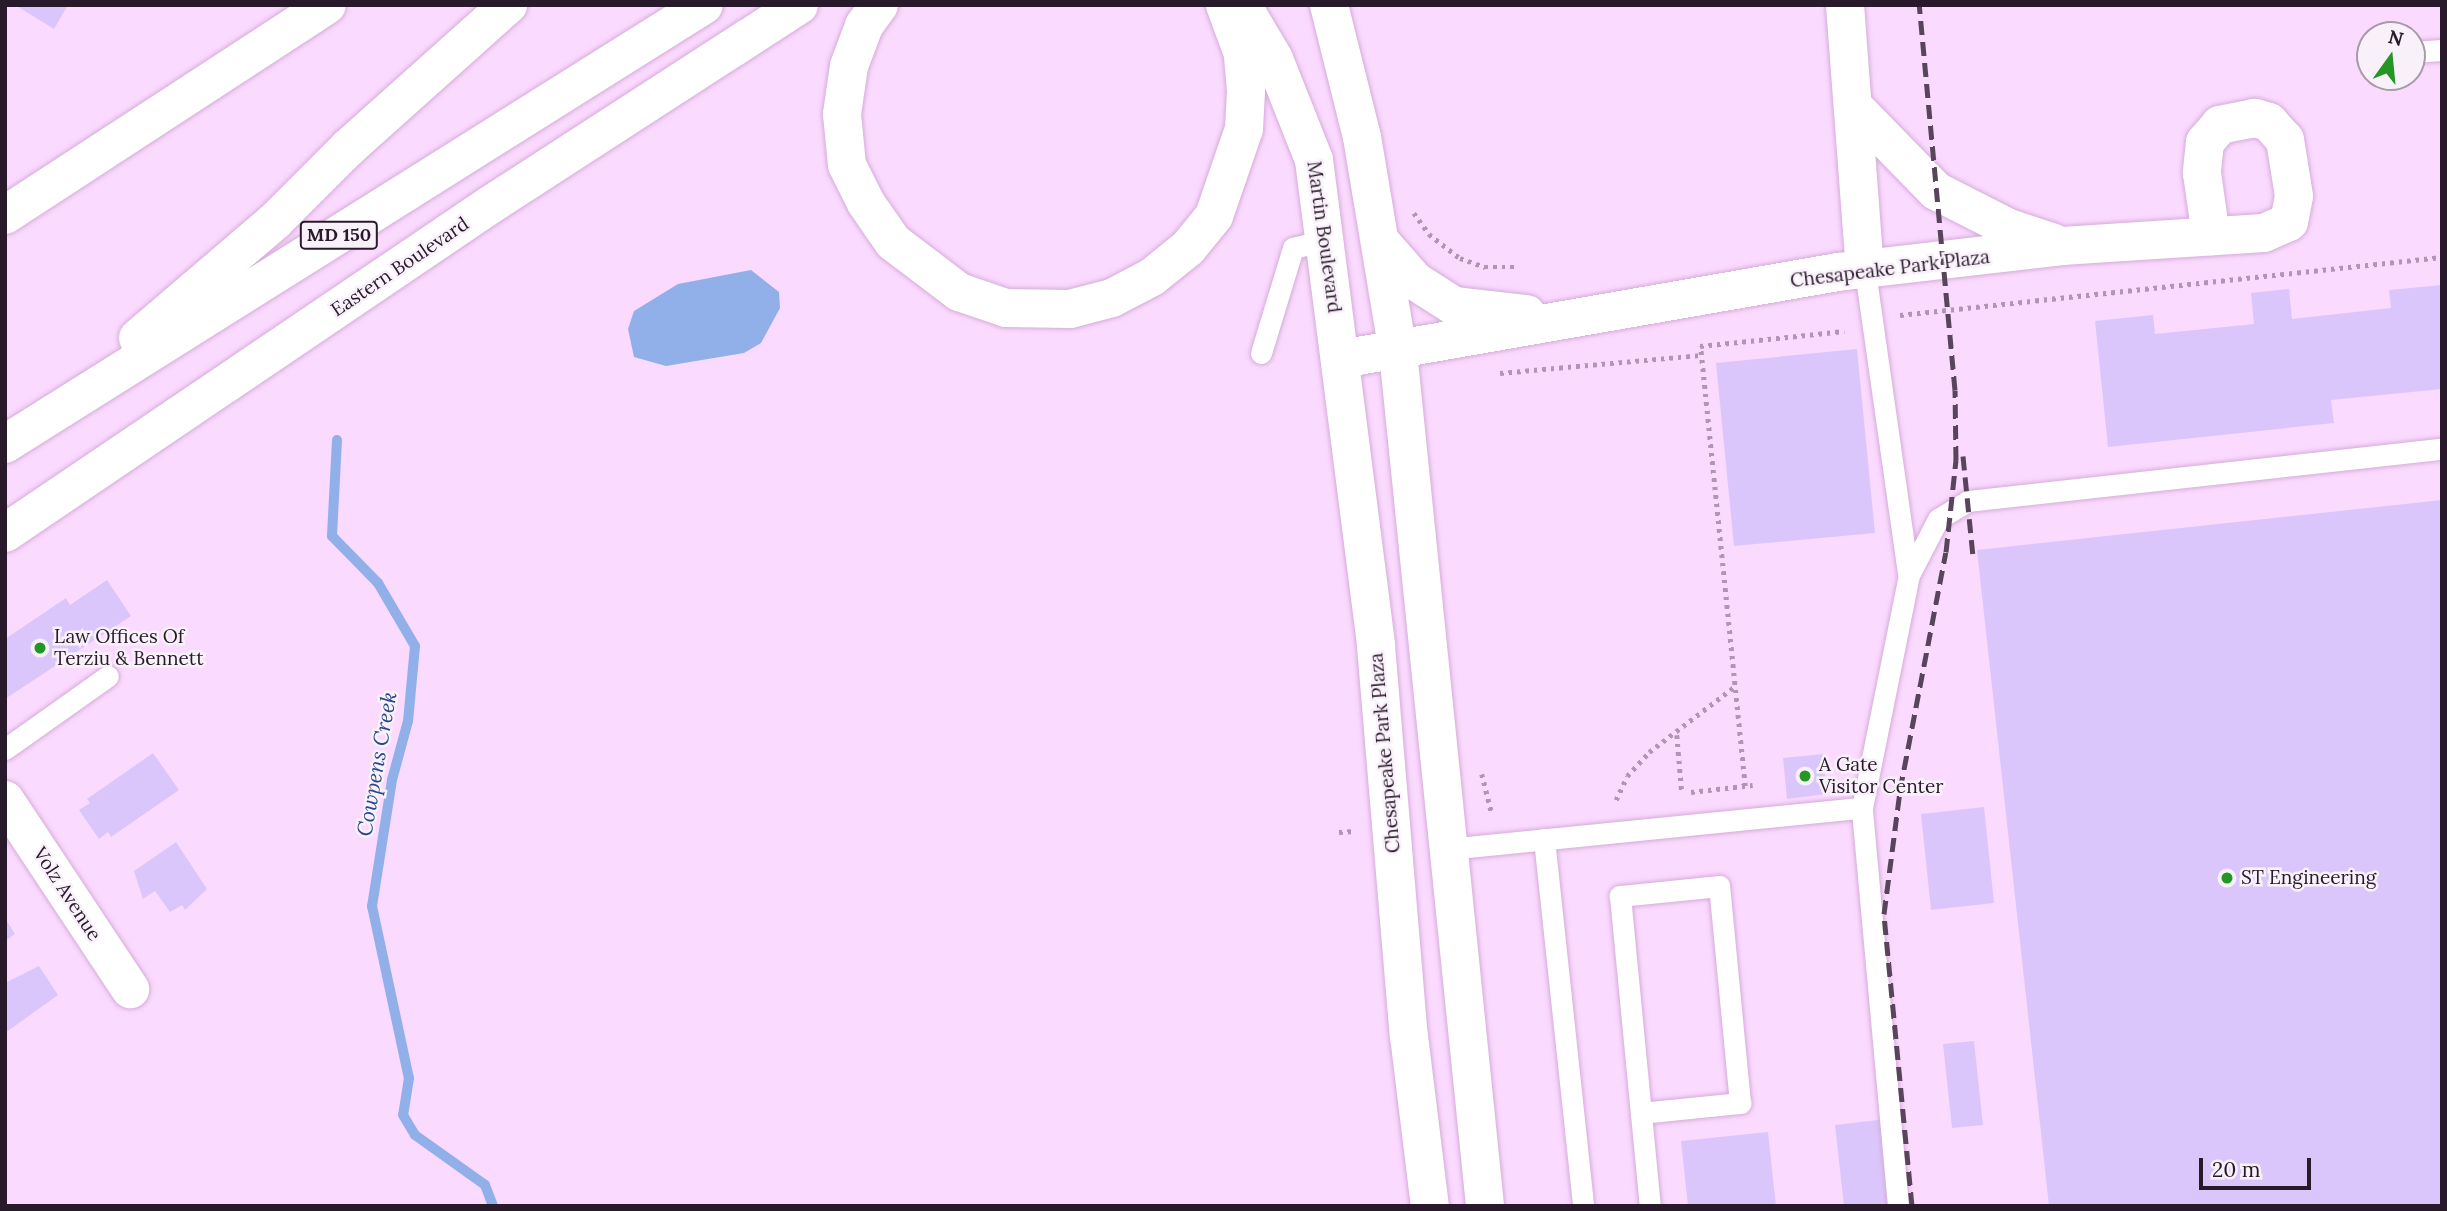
<!DOCTYPE html>
<style>
body{margin:0}
#map{position:relative;width:2447px;height:1211px;overflow:hidden;background:#fbdaff;font-family:Lora,serif}
div>[style]{position:absolute}
.water>*{inset:0;background:#91b0ea}
.stream>*{height:10px;margin:-5px;padding:0 5px;transform-origin:5px;border-radius:5px;background:#91b0ea}
.building>*{inset:0;background:#dbc6fb}
.path>*{height:4.5px;margin-top:-2.25px;transform-origin:0;background:repeating-linear-gradient(90deg,#b096b4 0 3.5px,transparent 0 8.5px)}
.roads{filter:drop-shadow(0 0 2px #d5acd9) drop-shadow(0 0 2px #d5acd9)}
.lane>*{height:21px;margin:-10.5px;padding:0 10.5px;transform-origin:10.5px;border-radius:10.5px;background:#fff}
.street>*{height:38px;margin:-19px;padding:0 19px;transform-origin:19px;border-radius:19px;background:#fff}
.secondary>*{height:38px;margin:-19px;padding:0 19px;transform-origin:19px;border-radius:19px;background:#fff}
.primary>*{height:38px;margin:-19px;padding:0 19px;transform-origin:19px;border-radius:19px;background:#fff}
.rail>*{height:5px;margin-top:-2.5px;transform-origin:0;background:repeating-linear-gradient(90deg,#58455b 0 14px,transparent 0 21px)}
.dots>*{width:19px;height:19px;translate:-50% -50%;box-sizing:border-box;border:4px solid #f9f1fa;border-radius:50%}
span{translate:-50% -50%;white-space:nowrap;text-align:center;line-height:1.15;-webkit-text-stroke:5px #f9f1fa;paint-order:stroke}
.shield-label span{padding:2px 5px;background:#f9f1fa;border:2px solid;border-radius:5px;-webkit-text-stroke-width:0}
.shield-label{font-size:18px;color:#291a2b;font-weight:700}
.street-label{font-size:19px;color:#291a2b}
.poi-label{font-size:19px;color:#291a2b}
.left{translate:0 -50%;text-align:left}
.water-label{font-size:21px;color:#27488d;font-style:italic}
.frame{position:absolute;inset:0;border:7px solid #291a2b;pointer-events:none}
.north{position:absolute;left:2356px;top:21px;width:70px;height:70px;box-sizing:border-box;background:#f9f1fa;border:2px solid #a69ba7;border-radius:50%;rotate:15deg;font-size:19px;font-weight:700;line-height:28px;text-align:center;color:#291a2b}
.north::after{content:'';display:block;margin:auto;width:24px;height:32px;background:#239624;clip-path:polygon(50% 0,100% 100%,50% 72%,0 100%)}
.scale{position:absolute;left:2199px;top:1158px;width:112px;height:32px;box-sizing:border-box;border:4px solid #291a2b;border-top:0;padding-left:9px;font-size:21px;line-height:24px;white-space:nowrap;color:#291a2b;-webkit-text-stroke:5px #f9f1fa;paint-order:stroke}
</style>
<div id="map">
<div class="water">
<div style="clip-path:polygon(751px 270px,779px 292px,780px 308px,761px 343px,744px 353px,666px 366px,634px 357px,628px 329px,634px 311px,678px 284px)"></div>
</div>
<div class="stream">
<div style="left:337px;top:440px;width:96px;rotate:93deg"></div>
<div style="left:332px;top:536px;width:66px;rotate:45.6deg"></div>
<div style="left:378px;top:583px;width:73px;rotate:59.6deg"></div>
<div style="left:415px;top:646px;width:75px;rotate:95.3deg"></div>
<div style="left:408px;top:721px;width:61px;rotate:105.2deg"></div>
<div style="left:392px;top:780px;width:128px;rotate:99deg"></div>
<div style="left:372px;top:906px;width:176px;rotate:77.9deg"></div>
<div style="left:409px;top:1078px;width:37px;rotate:99deg"></div>
<div style="left:403px;top:1115px;width:23px;rotate:59deg"></div>
<div style="left:415px;top:1135px;width:86px;rotate:35.5deg"></div>
<div style="left:485px;top:1185px;width:22px;rotate:69deg"></div>
</div>
<div class="building">
<div style="clip-path:polygon(15px 5px,68px 5px,54px 29px)"></div>
<div style="clip-path:polygon(2442px 285px,2442px 389px,2331px 400px,2334px 423px,2108px 447px,2095px 321px,2153px 315px,2155px 334px,2254px 324px,2251px 293px,2289px 289px,2292px 319px,2391px 308px,2389px 290px)"></div>
<div style="clip-path:polygon(1857px 349px,1875px 533px,1734px 546px,1716px 363px)"></div>
<div style="clip-path:polygon(2442px 500px,2442px 1206px,2049px 1206px,1977px 550px)"></div>
<div style="clip-path:polygon(107px 580px,131px 616px,5px 699px,5px 639px,66px 598px,70px 605px)"></div>
<div style="clip-path:polygon(153px 753px,179px 790px,111px 837px,108px 832px,99px 839px,79px 810px,90px 803px,87px 799px)"></div>
<div style="clip-path:polygon(1823px 754px,1827px 794px,1787px 799px,1783px 758px)"></div>
<div style="clip-path:polygon(1984px 807px,1994px 903px,1931px 910px,1921px 814px)"></div>
<div style="clip-path:polygon(176px 842px,207px 889px,185px 910px,182px 905px,170px 912px,155px 891px,143px 899px,134px 871px)"></div>
<div style="clip-path:polygon(5px 918px,15px 934px,5px 941px)"></div>
<div style="clip-path:polygon(39px 966px,58px 995px,5px 1033px,5px 983px)"></div>
<div style="clip-path:polygon(1974px 1041px,1983px 1125px,1952px 1128px,1943px 1044px)"></div>
<div style="clip-path:polygon(1886px 1119px,1896px 1206px,1844px 1206px,1835px 1125px)"></div>
<div style="clip-path:polygon(1768px 1132px,1776px 1206px,1688px 1206px,1681px 1141px)"></div>
</div>
<div class="path">
<div style="left:1414px;top:213px;width:26px;rotate:54deg"></div>
<div style="left:1429px;top:234px;width:39px;rotate:38deg"></div>
<div style="left:1460px;top:258px;width:27px;rotate:20deg"></div>
<div style="left:1485px;top:267px;width:30px"></div>
<div style="left:1900px;top:315px;width:545px;rotate:-6.11deg"></div>
<div style="left:1500px;top:373px;width:201px;rotate:-5.1deg"></div>
<div style="left:1677px;top:735px;width:58px;rotate:85.1deg"></div>
<div style="left:1482px;top:774px;width:41px;rotate:76deg"></div>
<div style="left:1745px;top:786px;width:442px;rotate:-95.8deg"></div>
<div style="left:1700px;top:346px;width:145px;rotate:-5.9deg"></div>
<div style="left:1691px;top:792px;width:62px;rotate:-6.4deg"></div>
<div style="left:1616px;top:800px;width:26px;rotate:-65deg"></div>
<div style="left:1627px;top:776px;width:33px;rotate:-47deg"></div>
<div style="left:1649px;top:752px;width:107px;rotate:-37.4deg"></div>
<div style="left:1339px;top:832px;width:17px;rotate:-3deg"></div>
</div>
<div class="roads">
<div class="lane">
<div style="left:2412px;top:52px;width:30px;rotate:-4deg"></div>
<div style="left:1865px;top:271px;width:304px;rotate:81.9deg"></div>
<div style="left:1261px;top:353px;width:110px;rotate:-73.1deg"></div>
<div style="left:1293px;top:248px;width:34px;rotate:-14deg"></div>
<div style="left:5px;top:749px;width:126px;rotate:-35.3deg"></div>
<div style="left:1544px;top:839px;width:369px;rotate:83.9deg"></div>
<div style="left:1448px;top:849px;width:416px;rotate:-5.7deg"></div>
<div style="left:1641px;top:1113px;width:100px;rotate:-5.8deg"></div>
<div style="left:1740px;top:1103px;width:218px;rotate:-95.5deg"></div>
<div style="left:1719px;top:886px;width:100px;rotate:174.2deg"></div>
<div style="left:1620px;top:896px;width:311px;rotate:84.5deg"></div>
<div style="left:1898px;top:1206px;width:400px;rotate:-95.2deg"></div>
<div style="left:1862px;top:808px;width:238px;rotate:-78.6deg"></div>
<div style="left:1909px;top:575px;width:63px;rotate:-62.6deg"></div>
<div style="left:1938px;top:519px;width:35px;rotate:-31deg"></div>
<div style="left:1968px;top:501px;width:477px;rotate:-6.3deg"></div>
</div>
<div class="street">
<div style="left:1845px;top:5px;width:267px;rotate:85.7deg"></div>
<div style="left:1857px;top:110px;width:113px;rotate:45.7deg"></div>
<div style="left:1936px;top:191px;width:82px;rotate:26.9deg"></div>
<div style="left:2009px;top:228px;width:47px;rotate:18.4deg"></div>
<div style="left:5px;top:215px;width:384px;rotate:-33.1deg"></div>
<div style="left:1380px;top:241px;width:53px;rotate:48.8deg"></div>
<div style="left:1415px;top:281px;width:46px;rotate:32.7deg"></div>
<div style="left:1454px;top:306px;width:73px;rotate:6.3deg"></div>
<div style="left:1341px;top:359px;width:505px;rotate:-9.93deg"></div>
<div style="left:1838px;top:272px;width:226px;rotate:-6.6deg"></div>
<div style="left:2062px;top:246px;width:202px;rotate:-3.7deg"></div>
<div style="left:2264px;top:233px;width:27px;rotate:-24deg"></div>
<div style="left:2289px;top:222px;width:26px;rotate:-79deg"></div>
<div style="left:2294px;top:196px;width:57px;rotate:-99.1deg"></div>
<div style="left:2285px;top:140px;width:24px;rotate:-132deg"></div>
<div style="left:2269px;top:122px;width:15px;rotate:-164deg"></div>
<div style="left:2255px;top:118px;width:36px;rotate:169deg"></div>
<div style="left:2220px;top:125px;width:23px;rotate:131deg"></div>
<div style="left:2205px;top:142px;width:31px;rotate:96deg"></div>
<div style="left:2202px;top:173px;width:64px;rotate:81.9deg"></div>
<div style="left:5px;top:800px;width:227px;rotate:56.5deg"></div>
</div>
<div class="secondary">
<div style="left:1242px;top:5px;width:63px;rotate:59.3deg"></div>
<div style="left:1274px;top:59px;width:109px;rotate:68.4deg"></div>
<div style="left:1314px;top:160px;width:490px;rotate:82.7deg"></div>
<div style="left:1376px;top:646px;width:391px;rotate:85.2deg"></div>
<div style="left:1409px;top:1036px;width:171px;rotate:83deg"></div>
<div style="left:1329px;top:5px;width:136px;rotate:76deg"></div>
<div style="left:1362px;top:137px;width:218px;rotate:80.5deg"></div>
<div style="left:1398px;top:352px;width:858px;rotate:84.18deg"></div>
</div>
<div class="primary">
<div style="left:879px;top:5px;width:26px;rotate:126deg"></div>
<div style="left:864px;top:26px;width:43px;rotate:110.6deg"></div>
<div style="left:849px;top:66px;width:49px;rotate:98.3deg"></div>
<div style="left:842px;top:114px;width:51px;rotate:84.4deg"></div>
<div style="left:847px;top:165px;width:42px;rotate:63.4deg"></div>
<div style="left:866px;top:203px;width:47px;rotate:55.3deg"></div>
<div style="left:893px;top:242px;width:83px;rotate:37.1deg"></div>
<div style="left:959px;top:292px;width:50px;rotate:18.8deg"></div>
<div style="left:1006px;top:308px;width:64px;rotate:0.9deg"></div>
<div style="left:1070px;top:309px;width:43px;rotate:-14.7deg"></div>
<div style="left:1112px;top:298px;width:45px;rotate:-27.7deg"></div>
<div style="left:1152px;top:277px;width:46px;rotate:-38.9deg"></div>
<div style="left:1188px;top:248px;width:41px;rotate:-50.9deg"></div>
<div style="left:1214px;top:216px;width:92px;rotate:-71deg"></div>
<div style="left:1244px;top:129px;width:38px;rotate:-87deg"></div>
<div style="left:1246px;top:91px;width:37px;rotate:-95deg"></div>
<div style="left:1243px;top:54px;width:52px;rotate:-110.2deg"></div>
<div style="left:138px;top:338px;width:180px;rotate:-40.5deg"></div>
<div style="left:275px;top:221px;width:103px;rotate:-45deg"></div>
<div style="left:348px;top:148px;width:215px;rotate:-41.8deg"></div>
<div style="left:5px;top:444px;width:825px;rotate:-32.13deg"></div>
<div style="left:5px;top:533px;width:585px;rotate:-34.07deg"></div>
<div style="left:490px;top:205px;width:368px;rotate:-32.9deg"></div>
</div>
</div>
<div class="rail">
<div style="left:1963px;top:456px;width:100px;rotate:84.3deg"></div>
<div style="left:1912px;top:1206px;width:293px;rotate:-95.5deg"></div>
<div style="left:1884px;top:914px;width:125px;rotate:-82.6deg"></div>
<div style="left:1900px;top:790px;width:242px;rotate:-79.1deg"></div>
<div style="left:1946px;top:552px;width:93px;rotate:-83.8deg"></div>
<div style="left:1956px;top:460px;width:70px;rotate:-90.8deg"></div>
<div style="left:1955px;top:390px;width:387px;rotate:-95.3deg"></div>
</div>
<div class="dots">
<div style="left:40px;top:648px;background:#239624"></div>
<div style="left:1805px;top:776px;background:#239624"></div>
<div style="left:2227px;top:878px;background:#239624"></div>
</div>
<div class="shield-label">
<span style="left:339px;top:235px">MD 150</span>
</div>
<div class="street-label">
<span style="left:1324px;top:237px;rotate:82deg">Martin Boulevard</span>
<span style="left:400px;top:267px;rotate:-34deg">Eastern Boulevard</span>
<span style="left:1890px;top:269px;rotate:-7deg">Chesapeake Park Plaza</span>
<span style="left:1385px;top:753px;rotate:-95deg">Chesapeake Park Plaza</span>
<span style="left:67px;top:894px;rotate:57deg">Volz Avenue</span>
</div>
<div class="poi-label">
<span class="left" style="left:54px;top:648px">Law Offices Of<br>Terziu &amp; Bennett</span>
<span class="left" style="left:1819px;top:776px">A Gate<br>Visitor Center</span>
<span class="left" style="left:2241px;top:878px">ST Engineering</span>
</div>
<div class="water-label">
<span style="left:377px;top:764px;rotate:-80deg">Cowpens Creek</span>
</div>
<div class="frame"></div>
<div class="north">N</div>
<div class="scale">20 m</div>
</div>
